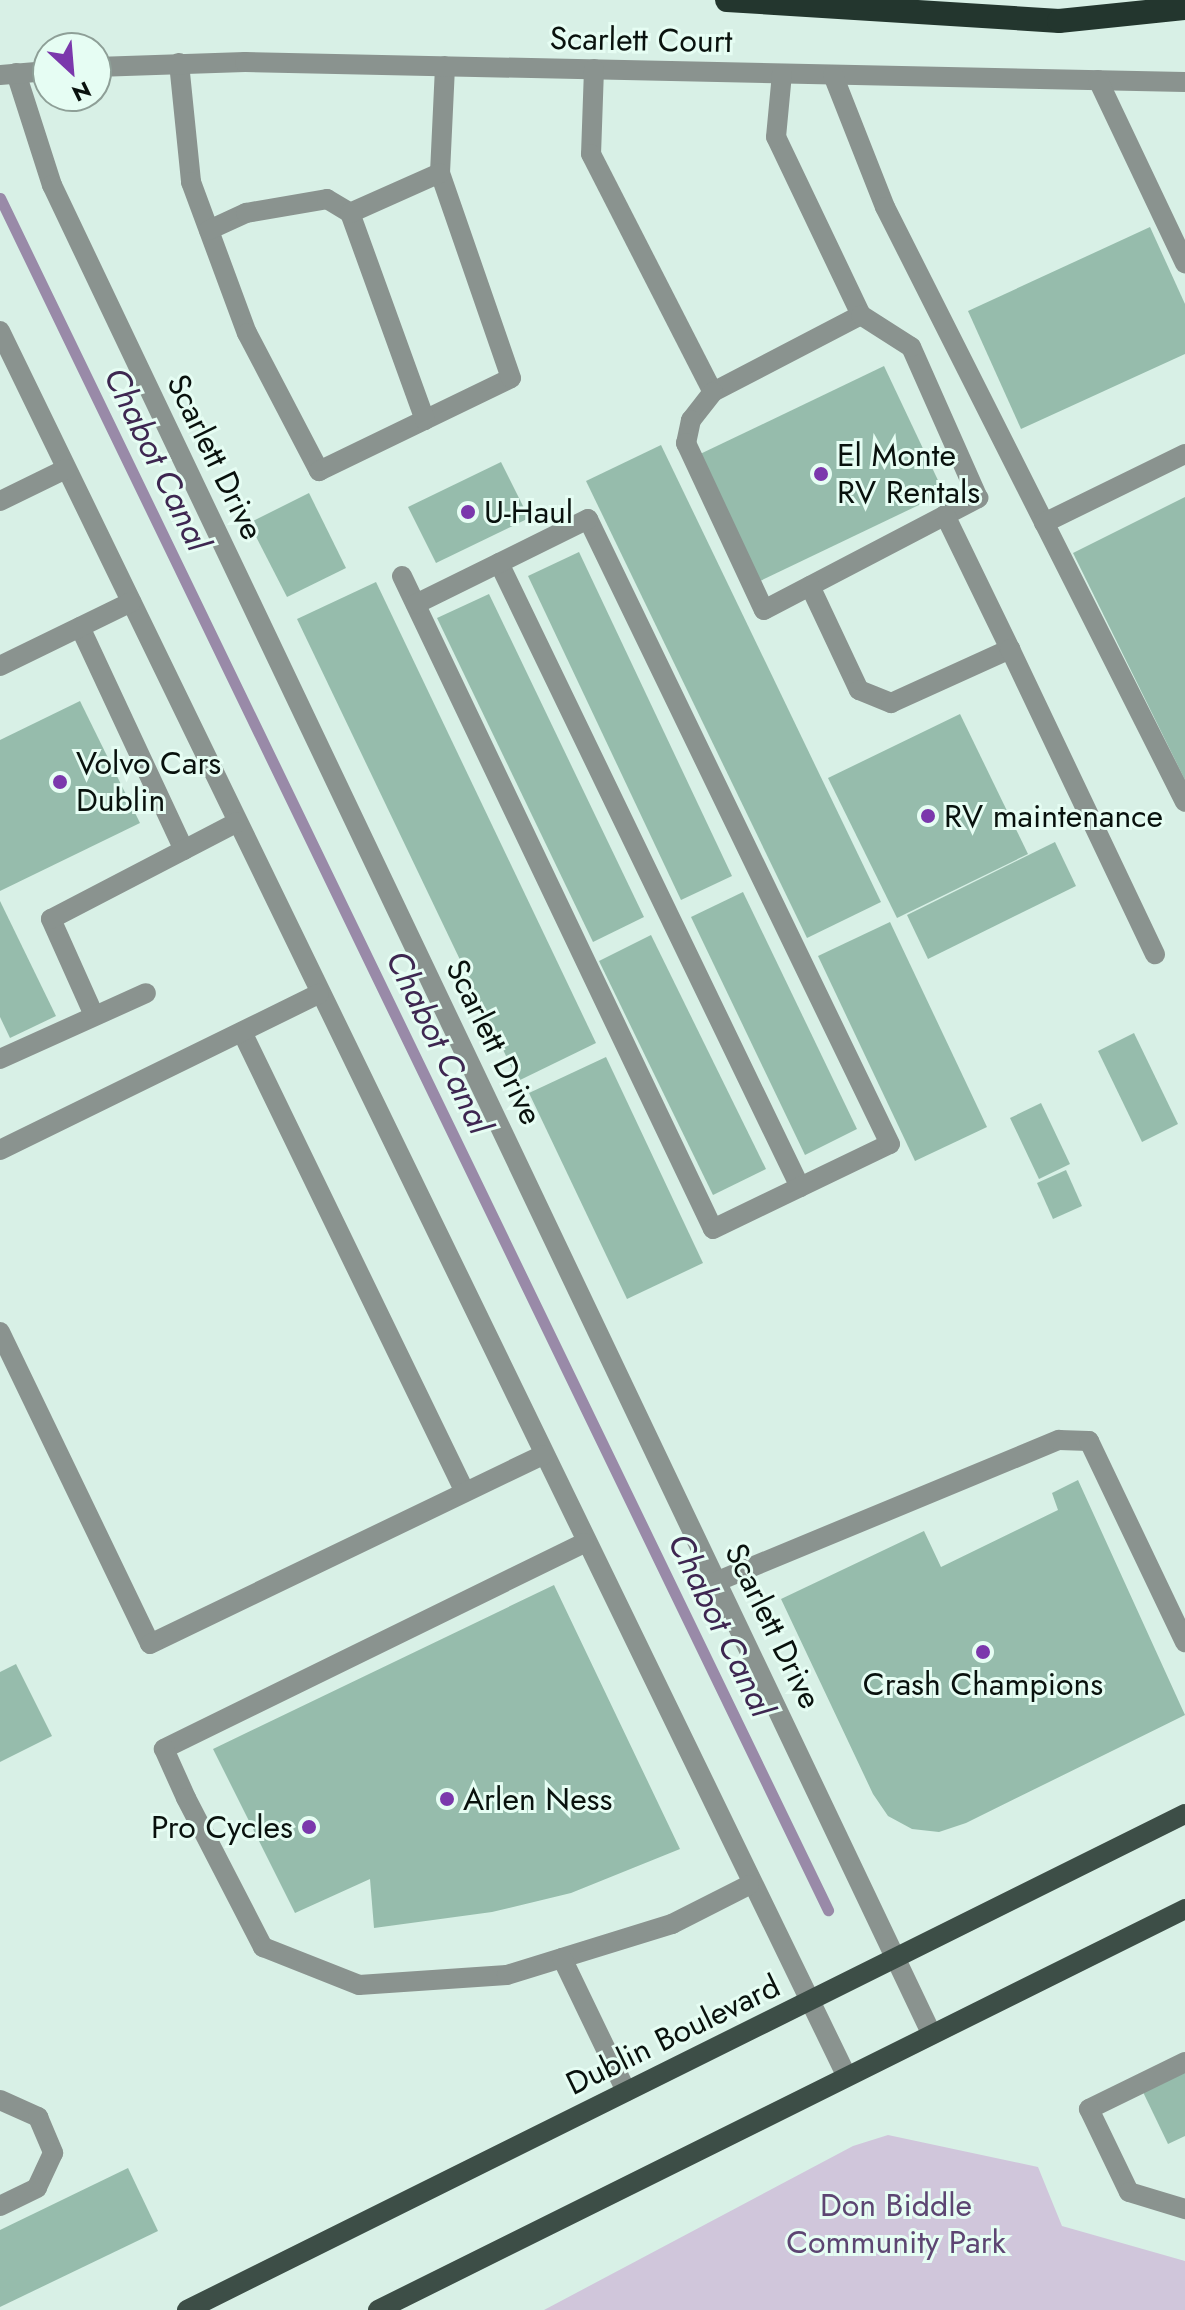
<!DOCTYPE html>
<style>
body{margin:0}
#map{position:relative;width:1185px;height:2310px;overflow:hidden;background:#d8f0e6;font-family:Jost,sans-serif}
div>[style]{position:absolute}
.green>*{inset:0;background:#d0c6db}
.stream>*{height:11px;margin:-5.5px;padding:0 5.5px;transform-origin:5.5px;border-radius:5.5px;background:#998aa8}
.building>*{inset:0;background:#96bcac}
.minor>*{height:20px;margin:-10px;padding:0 10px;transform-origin:10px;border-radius:10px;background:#8a938f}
.major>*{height:20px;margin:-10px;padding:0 10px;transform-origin:10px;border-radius:10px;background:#3d4e47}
.highway>*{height:24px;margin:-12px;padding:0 12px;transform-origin:12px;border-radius:12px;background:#23362e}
.dots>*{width:22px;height:22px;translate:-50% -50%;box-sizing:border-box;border:4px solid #e6fdf3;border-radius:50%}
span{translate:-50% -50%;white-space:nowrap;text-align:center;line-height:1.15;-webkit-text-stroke:6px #e6fdf3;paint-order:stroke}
.street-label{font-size:32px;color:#09110d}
.poi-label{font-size:32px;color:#09110d}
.left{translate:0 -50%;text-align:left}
.right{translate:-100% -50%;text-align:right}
.park-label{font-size:32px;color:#5d4572}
.water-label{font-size:34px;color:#3e2751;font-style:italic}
.north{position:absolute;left:32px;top:32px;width:80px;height:80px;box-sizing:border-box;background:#e6fdf3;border:2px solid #8e9f97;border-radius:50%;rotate:154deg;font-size:22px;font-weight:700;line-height:32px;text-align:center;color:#09110d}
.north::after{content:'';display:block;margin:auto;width:28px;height:36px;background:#7b38ac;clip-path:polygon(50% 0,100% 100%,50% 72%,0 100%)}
</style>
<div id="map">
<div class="green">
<div style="clip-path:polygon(888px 2135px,1038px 2167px,1062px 2226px,1185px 2261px,1185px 2310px,544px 2310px,853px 2146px)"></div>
</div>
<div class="stream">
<div style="left:0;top:198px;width:1902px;rotate:64.19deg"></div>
</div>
<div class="building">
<div style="clip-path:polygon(1150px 227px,1185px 304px,1185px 354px,1021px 429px,968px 311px)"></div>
<div style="clip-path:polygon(884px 366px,944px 493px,758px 582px,698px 455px)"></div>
<div style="clip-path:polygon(661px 445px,881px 902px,807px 938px,586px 481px)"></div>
<div style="clip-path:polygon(501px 462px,529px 518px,436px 563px,408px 507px)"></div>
<div style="clip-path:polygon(309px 493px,346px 568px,287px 597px,249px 523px)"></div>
<div style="clip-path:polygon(1185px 497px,1185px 780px,1073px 553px)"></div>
<div style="clip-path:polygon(579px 552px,732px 876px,681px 900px,528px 576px)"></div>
<div style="clip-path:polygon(376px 582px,596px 1043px,518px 1081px,297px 619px)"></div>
<div style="clip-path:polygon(489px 594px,644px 917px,593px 942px,437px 618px)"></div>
<div style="clip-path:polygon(80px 701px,140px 823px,0 891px,0 740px)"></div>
<div style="clip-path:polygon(960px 714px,1028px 854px,897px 918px,828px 778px)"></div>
<div style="clip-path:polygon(1055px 842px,1076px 886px,928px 959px,907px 915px)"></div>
<div style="clip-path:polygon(743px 892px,857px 1129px,805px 1155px,691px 917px)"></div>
<div style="clip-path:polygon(0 901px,56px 1016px,10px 1038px,0 1017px)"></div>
<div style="clip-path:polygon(890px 922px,987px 1127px,915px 1161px,818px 956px)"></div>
<div style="clip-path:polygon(651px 935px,766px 1169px,713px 1195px,599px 961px)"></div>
<div style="clip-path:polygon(1134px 1033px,1178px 1124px,1142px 1142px,1098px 1051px)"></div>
<div style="clip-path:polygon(606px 1057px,703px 1263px,627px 1299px,529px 1093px)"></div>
<div style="clip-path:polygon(1041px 1103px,1070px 1164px,1039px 1179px,1010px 1118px)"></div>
<div style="clip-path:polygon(1066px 1170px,1082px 1206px,1053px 1219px,1037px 1183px)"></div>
<div style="clip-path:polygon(1078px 1480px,1185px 1715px,966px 1823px,939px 1832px,912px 1829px,888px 1816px,873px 1794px,781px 1599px,924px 1531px,941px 1567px,1058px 1510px,1052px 1493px)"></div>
<div style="clip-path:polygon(554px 1585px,680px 1849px,571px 1893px,492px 1912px,374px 1928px,370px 1879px,295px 1913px,213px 1749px)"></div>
<div style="clip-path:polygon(16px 1664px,52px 1736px,0 1762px,0 1672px)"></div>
<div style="clip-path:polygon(1185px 2069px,1185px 2136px,1168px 2144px,1142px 2090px)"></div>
<div style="clip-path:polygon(128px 2168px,158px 2231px,0 2307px,0 2230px)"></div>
</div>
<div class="minor">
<div style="left:179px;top:63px;width:120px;rotate:84.2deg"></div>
<div style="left:191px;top:182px;width:161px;rotate:69.7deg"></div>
<div style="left:247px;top:333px;width:156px;rotate:62.4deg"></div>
<div style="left:319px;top:471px;width:213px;rotate:-25.8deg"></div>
<div style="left:511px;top:378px;width:217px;rotate:-109.1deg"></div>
<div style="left:440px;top:173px;width:107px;rotate:-87.3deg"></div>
<div style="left:96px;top:67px;width:149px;rotate:-1.9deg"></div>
<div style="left:245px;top:62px;width:940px;rotate:1.22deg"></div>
<div style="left:594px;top:69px;width:85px;rotate:92deg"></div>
<div style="left:591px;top:154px;width:267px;rotate:62.9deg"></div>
<div style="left:713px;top:392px;width:167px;rotate:-27.5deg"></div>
<div style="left:861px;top:315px;width:197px;rotate:-115.5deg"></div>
<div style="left:776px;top:137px;width:63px;rotate:-84.6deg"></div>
<div style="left:16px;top:73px;width:118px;rotate:72.2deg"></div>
<div style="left:52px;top:185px;width:2044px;rotate:64.56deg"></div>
<div style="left:0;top:75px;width:48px;rotate:-4.8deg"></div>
<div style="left:833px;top:75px;width:142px;rotate:68.5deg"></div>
<div style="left:885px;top:207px;width:666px;rotate:63.24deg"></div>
<div style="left:1098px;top:80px;width:203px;rotate:64.6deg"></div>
<div style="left:209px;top:230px;width:41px;rotate:-24.7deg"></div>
<div style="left:246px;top:213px;width:82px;rotate:-9.8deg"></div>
<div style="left:327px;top:199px;width:27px;rotate:31deg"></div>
<div style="left:0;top:331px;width:1936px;rotate:64.12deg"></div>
<div style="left:713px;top:392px;width:36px;rotate:128deg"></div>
<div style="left:691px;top:420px;width:24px;rotate:102deg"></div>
<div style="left:686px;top:443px;width:184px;rotate:65deg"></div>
<div style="left:764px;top:610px;width:242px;rotate:-27.6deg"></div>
<div style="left:978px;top:498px;width:165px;rotate:-113.9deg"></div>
<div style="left:911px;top:347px;width:59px;rotate:-147.4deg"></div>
<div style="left:425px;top:420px;width:220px;rotate:-109.9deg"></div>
<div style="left:350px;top:213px;width:98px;rotate:-24deg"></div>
<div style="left:0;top:501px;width:73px;rotate:-25.9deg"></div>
<div style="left:1044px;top:523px;width:157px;rotate:-26.1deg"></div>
<div style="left:499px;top:563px;width:693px;rotate:64.25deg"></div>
<div style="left:402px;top:576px;width:723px;rotate:64.53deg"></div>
<div style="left:713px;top:1229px;width:196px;rotate:-25.7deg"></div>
<div style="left:890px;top:1144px;width:694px;rotate:-115.79deg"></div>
<div style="left:588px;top:519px;width:192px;rotate:153.7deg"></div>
<div style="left:810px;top:586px;width:115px;rotate:64.8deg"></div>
<div style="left:859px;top:690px;width:35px;rotate:22deg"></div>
<div style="left:891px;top:703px;width:131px;rotate:-24.4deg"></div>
<div style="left:1010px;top:649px;width:149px;rotate:-115.9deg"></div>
<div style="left:80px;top:627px;width:246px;rotate:65deg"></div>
<div style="left:1010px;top:649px;width:338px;rotate:64.6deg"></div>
<div style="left:0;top:666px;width:146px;rotate:-26deg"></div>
<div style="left:93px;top:1013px;width:103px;rotate:-114.1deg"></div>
<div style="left:51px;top:919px;width:210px;rotate:-27.5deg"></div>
<div style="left:242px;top:1032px;width:511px;rotate:64.14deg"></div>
<div style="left:0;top:1059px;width:160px;rotate:-24.3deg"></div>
<div style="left:0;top:1150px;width:355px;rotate:-26.1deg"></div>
<div style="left:0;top:1332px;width:346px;rotate:64.3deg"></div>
<div style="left:150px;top:1644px;width:436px;rotate:-25.7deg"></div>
<div style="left:584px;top:1543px;width:468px;rotate:153.9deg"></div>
<div style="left:164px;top:1749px;width:54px;rotate:65.8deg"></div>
<div style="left:186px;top:1798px;width:168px;rotate:62.7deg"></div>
<div style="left:263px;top:1947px;width:103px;rotate:21.6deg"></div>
<div style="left:359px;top:1985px;width:148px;rotate:-3.9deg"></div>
<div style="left:507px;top:1975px;width:173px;rotate:-17.2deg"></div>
<div style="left:672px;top:1924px;width:86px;rotate:-26.9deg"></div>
<div style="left:718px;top:1581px;width:369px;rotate:-22.5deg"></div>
<div style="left:1059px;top:1440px;width:30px;rotate:2deg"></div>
<div style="left:1089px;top:1441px;width:223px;rotate:64.5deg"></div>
<div style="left:562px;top:1958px;width:148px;rotate:64.3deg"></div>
<div style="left:1185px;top:2062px;width:107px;rotate:153.9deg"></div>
<div style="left:1089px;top:2109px;width:92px;rotate:64.3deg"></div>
<div style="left:1129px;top:2192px;width:59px;rotate:16.9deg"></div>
<div style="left:0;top:2100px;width:42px;rotate:24.1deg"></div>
<div style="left:38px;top:2117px;width:39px;rotate:67deg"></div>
<div style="left:53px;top:2153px;width:38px;rotate:115deg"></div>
<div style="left:37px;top:2188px;width:41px;rotate:154.1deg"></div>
</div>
<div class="major">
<div style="left:187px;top:2310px;width:1114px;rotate:-26.43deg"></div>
<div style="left:378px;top:2310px;width:901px;rotate:-26.42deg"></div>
</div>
<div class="highway">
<div style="left:727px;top:0;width:333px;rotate:3.6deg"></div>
<div style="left:1059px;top:21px;width:127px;rotate:-5.9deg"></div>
</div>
<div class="dots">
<div style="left:821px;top:474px;background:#7b38ac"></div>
<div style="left:468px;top:512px;background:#7b38ac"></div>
<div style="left:60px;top:782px;background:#7b38ac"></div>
<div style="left:928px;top:816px;background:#7b38ac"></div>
<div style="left:983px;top:1652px;background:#7b38ac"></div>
<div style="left:447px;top:1799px;background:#7b38ac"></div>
<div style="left:309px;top:1827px;background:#7b38ac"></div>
</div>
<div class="street-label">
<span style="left:641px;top:40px;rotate:1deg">Scarlett Court</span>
<span style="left:215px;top:457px;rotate:64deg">Scarlett Drive</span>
<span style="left:494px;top:1042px;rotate:64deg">Scarlett Drive</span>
<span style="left:773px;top:1626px;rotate:64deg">Scarlett Drive</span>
<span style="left:673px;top:2035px;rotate:-26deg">Dublin Boulevard</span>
</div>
<div class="poi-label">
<span class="left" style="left:837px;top:474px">El Monte<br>RV Rentals</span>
<span class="left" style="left:484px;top:512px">U-Haul</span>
<span class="left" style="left:76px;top:782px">Volvo Cars<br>Dublin</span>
<span class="left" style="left:944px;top:816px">RV maintenance</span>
<span style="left:983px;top:1684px">Crash Champions</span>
<span class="left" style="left:463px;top:1799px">Arlen Ness</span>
<span class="right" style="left:293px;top:1827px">Pro Cycles</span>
</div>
<div class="park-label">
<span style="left:896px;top:2224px">Don Biddle<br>Community Park</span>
</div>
<div class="water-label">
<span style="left:157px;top:459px;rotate:64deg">Chabot Canal</span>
<span style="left:439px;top:1042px;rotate:64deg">Chabot Canal</span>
<span style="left:721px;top:1625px;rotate:64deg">Chabot Canal</span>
</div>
<div class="north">N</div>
</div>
